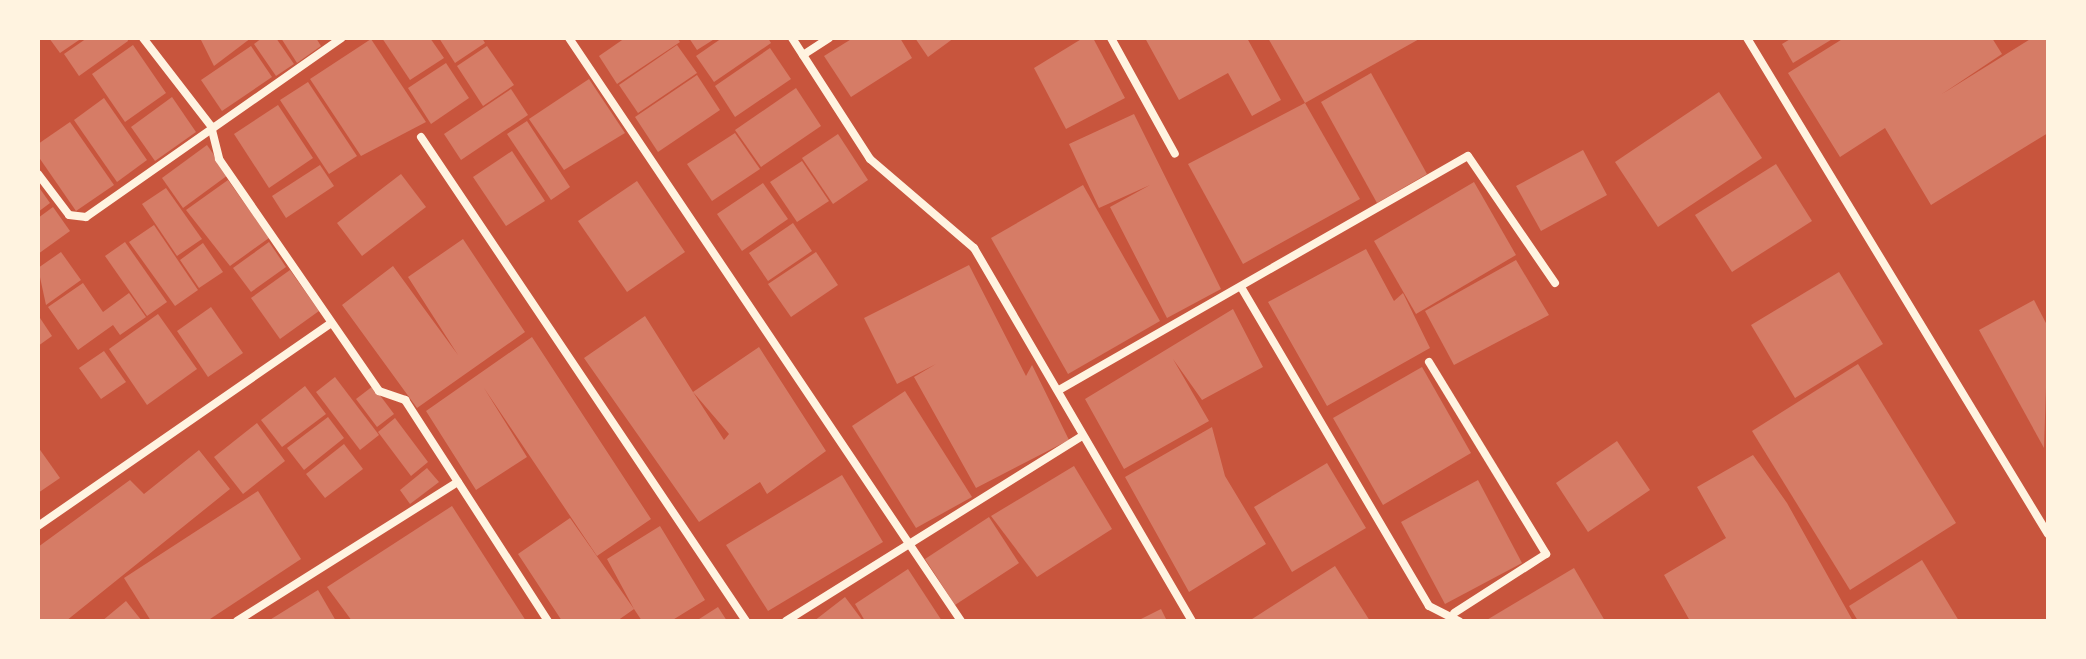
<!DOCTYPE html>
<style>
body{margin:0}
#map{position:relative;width:2086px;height:659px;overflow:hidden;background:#c8553d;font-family:Mulish,sans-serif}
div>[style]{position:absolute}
.building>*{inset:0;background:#d67c66}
.minor>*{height:8px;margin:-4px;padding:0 4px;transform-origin:4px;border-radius:4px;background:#fff3e0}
span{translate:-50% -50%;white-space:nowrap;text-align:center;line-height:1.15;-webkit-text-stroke:8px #fff3e0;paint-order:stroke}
.frame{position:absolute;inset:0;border:40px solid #fff3e0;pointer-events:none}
</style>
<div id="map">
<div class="building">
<div style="clip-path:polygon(49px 38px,82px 38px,60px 53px)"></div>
<div style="clip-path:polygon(87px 38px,127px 38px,128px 41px,79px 76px,64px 54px)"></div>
<div style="clip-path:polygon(200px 38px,251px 38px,214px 66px)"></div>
<div style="clip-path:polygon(262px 38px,276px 38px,294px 64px,276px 76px,254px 44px)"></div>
<div style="clip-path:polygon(281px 38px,316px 38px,321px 46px,297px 63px)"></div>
<div style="clip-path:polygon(382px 38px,430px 38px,444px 58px,410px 80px)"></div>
<div style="clip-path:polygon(439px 38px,482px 38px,485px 43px,455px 63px)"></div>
<div style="clip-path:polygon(625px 38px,677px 38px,680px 42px,617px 84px,599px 56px)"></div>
<div style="clip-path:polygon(689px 38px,716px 38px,697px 50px)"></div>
<div style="clip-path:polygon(722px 38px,768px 38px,771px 43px,714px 82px,696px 56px)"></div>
<div style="clip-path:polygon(853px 38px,900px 38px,912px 58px,851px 97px,824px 56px)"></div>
<div style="clip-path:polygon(915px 38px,954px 38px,928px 57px)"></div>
<div style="clip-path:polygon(1083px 38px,1093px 38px,1125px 98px,1066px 129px,1034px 68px)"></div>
<div style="clip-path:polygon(1145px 38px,1247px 38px,1281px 100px,1252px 116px,1228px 73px,1179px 100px)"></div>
<div style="clip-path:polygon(1268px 38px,1421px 38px,1305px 103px)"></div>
<div style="clip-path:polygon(1792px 38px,1834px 38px,1793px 63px,1782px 44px)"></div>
<div style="clip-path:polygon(1844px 38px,1992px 38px,2002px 54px,1942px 94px,2032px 38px,2048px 38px,2048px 133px,1931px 205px,1885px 128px,1840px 157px,1788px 73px)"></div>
<div style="clip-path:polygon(371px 39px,426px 122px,361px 156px,310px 79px)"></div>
<div style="clip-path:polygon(133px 45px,166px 93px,125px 122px,92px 74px)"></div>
<div style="clip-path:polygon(677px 45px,697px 73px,638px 113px,619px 85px)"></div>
<div style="clip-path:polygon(251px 46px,272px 77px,222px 111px,201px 80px)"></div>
<div style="clip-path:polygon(487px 46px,514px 85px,483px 106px,457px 66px)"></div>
<div style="clip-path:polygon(770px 48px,791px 79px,735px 117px,715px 86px)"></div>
<div style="clip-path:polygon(446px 63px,469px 98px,431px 124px,408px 88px)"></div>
<div style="clip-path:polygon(1371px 73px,1427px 174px,1377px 203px,1321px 102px)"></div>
<div style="clip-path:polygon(697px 75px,720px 110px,658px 152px,635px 117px)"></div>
<div style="clip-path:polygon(589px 79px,625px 133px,564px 170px,529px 119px)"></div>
<div style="clip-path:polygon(308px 82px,357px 156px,329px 174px,280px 100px)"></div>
<div style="clip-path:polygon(796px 88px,821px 126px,761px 167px,735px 130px)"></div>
<div style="clip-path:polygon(511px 89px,528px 115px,461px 160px,444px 134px)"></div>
<div style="clip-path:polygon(1719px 92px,1762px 158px,1658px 227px,1615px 162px)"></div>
<div style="clip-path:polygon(172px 97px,196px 132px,155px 161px,131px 127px)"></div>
<div style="clip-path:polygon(104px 98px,147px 160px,117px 182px,74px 120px)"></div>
<div style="clip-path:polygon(1305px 103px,1360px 199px,1243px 264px,1188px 164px)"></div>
<div style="clip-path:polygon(278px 105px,313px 158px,269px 188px,234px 134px)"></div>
<div style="clip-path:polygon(1134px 114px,1221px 289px,1167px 318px,1110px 207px,1150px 185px,1099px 208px,1069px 144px)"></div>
<div style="clip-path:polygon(527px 121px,570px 187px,551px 200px,507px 134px)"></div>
<div style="clip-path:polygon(70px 122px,114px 185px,76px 211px,38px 156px,38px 144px)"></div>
<div style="clip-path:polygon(735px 133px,760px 169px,712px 201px,687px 164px)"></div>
<div style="clip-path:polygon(838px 134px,868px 180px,833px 204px,802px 158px)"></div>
<div style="clip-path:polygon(207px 145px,228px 175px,183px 208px,162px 178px)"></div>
<div style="clip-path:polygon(1583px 150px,1607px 195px,1541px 231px,1516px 186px)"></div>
<div style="clip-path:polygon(512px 151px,545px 201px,506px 226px,473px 177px)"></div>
<div style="clip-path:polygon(802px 161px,829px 201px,797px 222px,770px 182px)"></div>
<div style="clip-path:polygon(1776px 164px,1812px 221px,1732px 272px,1695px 215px)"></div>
<div style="clip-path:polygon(320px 165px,334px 186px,286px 218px,272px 196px)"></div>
<div style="clip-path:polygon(401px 174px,426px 207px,362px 256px,337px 223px)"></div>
<div style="clip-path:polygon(228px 180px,269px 238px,230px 266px,186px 210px)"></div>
<div style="clip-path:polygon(637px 181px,685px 252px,627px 292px,578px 221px)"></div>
<div style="clip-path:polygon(1474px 182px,1516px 255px,1416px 314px,1374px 241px)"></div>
<div style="clip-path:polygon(763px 183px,788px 219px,742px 251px,717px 214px)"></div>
<div style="clip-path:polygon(1083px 185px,1160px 321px,1068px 374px,991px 238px)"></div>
<div style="clip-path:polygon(38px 186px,50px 203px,38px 212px)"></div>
<div style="clip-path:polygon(166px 188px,202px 239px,177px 256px,142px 204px)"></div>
<div style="clip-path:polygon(53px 207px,70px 231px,38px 254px,38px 218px)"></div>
<div style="clip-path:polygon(793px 223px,812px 251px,768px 281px,749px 253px)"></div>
<div style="clip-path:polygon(154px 225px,198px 290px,175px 306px,129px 242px)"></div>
<div style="clip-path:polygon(463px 239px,525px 332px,417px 408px,342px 305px,393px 266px,458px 355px,408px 277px)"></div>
<div style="clip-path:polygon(125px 242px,167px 302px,147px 316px,105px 256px)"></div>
<div style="clip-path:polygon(269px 242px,286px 267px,251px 292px,233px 268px)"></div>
<div style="clip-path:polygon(203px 243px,223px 272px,199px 288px,180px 260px)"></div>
<div style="clip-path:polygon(1366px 249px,1394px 301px,1403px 293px,1430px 348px,1327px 406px,1268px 302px)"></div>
<div style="clip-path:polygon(61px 252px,81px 280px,46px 305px,38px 268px)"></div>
<div style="clip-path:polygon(816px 252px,838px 285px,791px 317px,768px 284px)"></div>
<div style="clip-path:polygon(1516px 260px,1549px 315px,1454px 365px,1425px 311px)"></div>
<div style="clip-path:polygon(969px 265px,1026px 376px,1032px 365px,1069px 440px,976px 488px,914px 377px,936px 364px,897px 384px,864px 318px)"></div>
<div style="clip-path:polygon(290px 270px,319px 311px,280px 339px,251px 298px)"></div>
<div style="clip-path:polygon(1839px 272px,1883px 344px,1795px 398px,1751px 325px)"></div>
<div style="clip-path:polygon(83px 283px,103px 312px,129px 293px,146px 317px,120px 335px,113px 325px,78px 350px,48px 307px)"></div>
<div style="clip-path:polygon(2034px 300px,2048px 327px,2044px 448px,1979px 330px)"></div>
<div style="clip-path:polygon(211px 307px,243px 353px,208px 377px,177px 331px)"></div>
<div style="clip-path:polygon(1233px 309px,1263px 367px,1202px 400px,1173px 359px,1209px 421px,1124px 469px,1085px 399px)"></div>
<div style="clip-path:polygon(158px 314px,197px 369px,147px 405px,109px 349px)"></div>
<div style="clip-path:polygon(38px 315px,52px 336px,38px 346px)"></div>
<div style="clip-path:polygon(645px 316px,693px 392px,724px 440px,729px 434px,693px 392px,759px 347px,826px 451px,767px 494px,760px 482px,699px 522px,584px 358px)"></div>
<div style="clip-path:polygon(532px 337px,651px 519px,597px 556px,484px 388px,527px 457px,476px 490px,426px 411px)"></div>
<div style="clip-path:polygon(104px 351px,126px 382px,101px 399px,79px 368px)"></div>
<div style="clip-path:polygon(1858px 364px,1956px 523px,1850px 590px,1752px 431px)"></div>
<div style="clip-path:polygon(1422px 367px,1471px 453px,1383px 505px,1333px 418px)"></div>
<div style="clip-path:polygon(335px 377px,379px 435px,360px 450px,316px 392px)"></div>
<div style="clip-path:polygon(305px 386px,326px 414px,282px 447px,261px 420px)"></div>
<div style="clip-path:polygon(373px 386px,394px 414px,377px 427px,356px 399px)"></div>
<div style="clip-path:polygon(905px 391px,972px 497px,916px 528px,852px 426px)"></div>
<div style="clip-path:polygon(328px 417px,344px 438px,304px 470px,287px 448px)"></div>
<div style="clip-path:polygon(395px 418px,428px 462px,411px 476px,378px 432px)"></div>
<div style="clip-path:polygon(257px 423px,285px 461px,243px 494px,214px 457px)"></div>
<div style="clip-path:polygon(1212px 427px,1225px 476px,1266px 544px,1189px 592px,1125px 477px)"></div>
<div style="clip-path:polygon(1617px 441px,1650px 490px,1588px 532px,1556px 483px)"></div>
<div style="clip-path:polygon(344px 444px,363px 469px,325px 498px,306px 474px)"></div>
<div style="clip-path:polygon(38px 447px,60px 478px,38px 493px)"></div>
<div style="clip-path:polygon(199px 450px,230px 489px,66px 621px,38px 621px,38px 547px,130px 480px,144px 494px)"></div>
<div style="clip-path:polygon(1753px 455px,1787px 503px,1853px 621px,1690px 621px,1664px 575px,1726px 538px,1697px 487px)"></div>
<div style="clip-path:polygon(1327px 463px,1366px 528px,1292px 572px,1254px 507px)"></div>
<div style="clip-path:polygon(1074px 466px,1112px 529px,1037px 577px,991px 516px)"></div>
<div style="clip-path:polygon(427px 468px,439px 482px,410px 504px,400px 490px)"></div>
<div style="clip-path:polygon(842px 475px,883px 542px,768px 611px,726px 545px)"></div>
<div style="clip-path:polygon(1478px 480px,1522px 563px,1445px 604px,1401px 522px)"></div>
<div style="clip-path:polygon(258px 491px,301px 559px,207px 621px,151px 621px,124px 578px)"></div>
<div style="clip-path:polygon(452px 506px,526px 621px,352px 621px,327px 587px)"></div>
<div style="clip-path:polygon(989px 517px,1019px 563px,955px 605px,925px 559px)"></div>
<div style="clip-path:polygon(570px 518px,634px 609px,607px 559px,660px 526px,705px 600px,671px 621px,642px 621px,634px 609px,617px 621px,562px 621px,518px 554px)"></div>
<div style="clip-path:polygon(1922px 560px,1959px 621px,1858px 621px,1849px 606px)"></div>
<div style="clip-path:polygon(1335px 566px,1370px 621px,1249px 621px)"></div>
<div style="clip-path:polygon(1574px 568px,1605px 621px,1485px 621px)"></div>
<div style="clip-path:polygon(908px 569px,942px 621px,865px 621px,855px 604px)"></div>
<div style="clip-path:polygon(318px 590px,336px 621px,268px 621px)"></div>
<div style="clip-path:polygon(845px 597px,863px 621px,814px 621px)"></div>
<div style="clip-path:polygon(126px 601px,142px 621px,102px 621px)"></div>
<div style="clip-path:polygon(718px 607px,727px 621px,696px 621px)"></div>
<div style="clip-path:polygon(1161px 609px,1167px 621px,1137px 621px)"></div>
</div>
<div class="minor">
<div style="left:143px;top:38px;width:111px;rotate:52.3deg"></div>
<div style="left:211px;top:126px;width:34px;rotate:76deg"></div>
<div style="left:219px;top:159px;width:282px;rotate:55.4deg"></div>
<div style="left:379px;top:391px;width:28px;rotate:19deg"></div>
<div style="left:405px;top:400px;width:263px;rotate:57.1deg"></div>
<div style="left:569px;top:38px;width:703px;rotate:56.08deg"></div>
<div style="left:792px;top:38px;width:144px;rotate:57.2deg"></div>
<div style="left:870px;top:159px;width:137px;rotate:40.6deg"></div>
<div style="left:974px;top:248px;width:432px;rotate:59.7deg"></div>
<div style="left:1111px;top:38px;width:132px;rotate:61.1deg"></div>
<div style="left:1747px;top:38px;width:580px;rotate:58.75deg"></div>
<div style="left:803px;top:55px;width:31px;rotate:-33deg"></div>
<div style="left:421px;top:137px;width:583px;rotate:56.12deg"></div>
<div style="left:38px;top:174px;width:51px;rotate:52.9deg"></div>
<div style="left:69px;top:215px;width:17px;rotate:7deg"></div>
<div style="left:86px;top:217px;width:312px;rotate:-35deg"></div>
<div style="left:1241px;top:287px;width:370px;rotate:59.5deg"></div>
<div style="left:1429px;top:606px;width:34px;rotate:27deg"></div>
<div style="left:1429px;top:362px;width:225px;rotate:58.6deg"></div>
<div style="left:1546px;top:554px;width:109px;rotate:147.3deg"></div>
<div style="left:1059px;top:390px;width:471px;rotate:-29.8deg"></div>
<div style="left:1468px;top:156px;width:154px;rotate:55.6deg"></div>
<div style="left:38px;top:526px;width:356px;rotate:-34.7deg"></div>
<div style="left:237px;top:621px;width:261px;rotate:-32.2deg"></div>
<div style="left:786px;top:621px;width:348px;rotate:-32deg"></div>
</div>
<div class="frame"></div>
</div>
